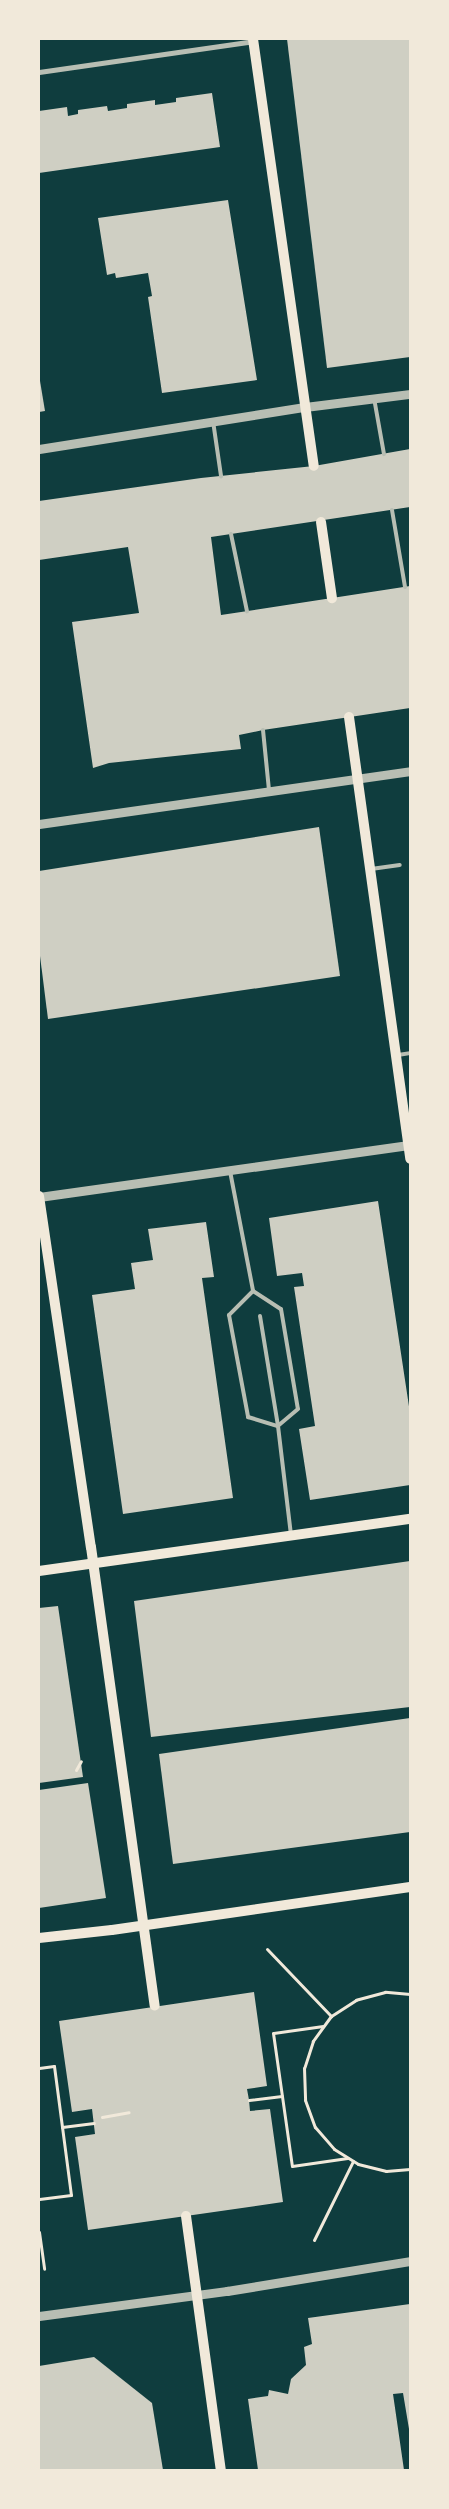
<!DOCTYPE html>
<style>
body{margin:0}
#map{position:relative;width:449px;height:2509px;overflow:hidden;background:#0f3d3e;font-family:"Space Grotesk",sans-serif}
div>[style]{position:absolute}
.building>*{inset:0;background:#cfcfc3}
.path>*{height:3px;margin:-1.5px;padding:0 1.5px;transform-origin:1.5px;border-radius:1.5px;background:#f1e9da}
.service>*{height:4px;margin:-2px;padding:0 2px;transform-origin:2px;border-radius:2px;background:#b8beb3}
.minor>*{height:5px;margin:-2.5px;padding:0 2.5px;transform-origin:2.5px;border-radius:2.5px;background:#b8beb3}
.tertiary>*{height:9px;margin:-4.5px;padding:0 4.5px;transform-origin:4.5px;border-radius:4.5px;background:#b8beb3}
.secondary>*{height:10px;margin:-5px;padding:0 5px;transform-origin:5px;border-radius:5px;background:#f1e9da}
span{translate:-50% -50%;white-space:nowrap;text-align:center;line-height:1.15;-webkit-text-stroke:4px #f1e9da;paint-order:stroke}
.frame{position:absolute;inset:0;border:40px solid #f1e9da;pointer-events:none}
</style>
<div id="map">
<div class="building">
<div style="clip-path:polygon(287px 39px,410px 39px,410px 357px,327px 368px)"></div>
<div style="clip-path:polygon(212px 93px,220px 147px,39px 173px,39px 111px,67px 107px,68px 116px,78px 114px,78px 110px,107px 106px,108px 111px,127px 108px,127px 104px,155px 100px,155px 105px,176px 102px,176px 98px)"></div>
<div style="clip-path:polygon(228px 200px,257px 380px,162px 393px,148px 297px,152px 296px,148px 273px,116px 278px,115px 273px,107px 275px,98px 218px)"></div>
<div style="clip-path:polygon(39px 375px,45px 411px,39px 412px)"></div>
<div style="clip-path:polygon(410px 449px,410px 507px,211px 537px,221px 615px,410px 586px,410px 708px,263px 730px,239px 735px,241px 749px,109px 763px,93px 768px,72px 622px,139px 613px,128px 547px,39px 560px,39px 501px,201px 478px,314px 466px)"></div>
<div style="clip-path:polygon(319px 827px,340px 976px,48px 1019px,39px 948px,39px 871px)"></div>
<div style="clip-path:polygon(378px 1201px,410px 1413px,410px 1485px,310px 1500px,299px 1429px,315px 1426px,294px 1287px,304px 1286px,302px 1273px,277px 1276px,269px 1218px)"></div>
<div style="clip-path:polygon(206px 1222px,214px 1277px,202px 1278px,233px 1498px,123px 1514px,92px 1295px,135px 1289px,131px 1263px,153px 1260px,148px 1229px)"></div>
<div style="clip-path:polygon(410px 1561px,410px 1707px,151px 1737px,134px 1601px)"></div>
<div style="clip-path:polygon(58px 1606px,83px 1777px,39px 1783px,39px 1608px)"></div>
<div style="clip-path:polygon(410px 1718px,410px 1832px,173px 1864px,159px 1754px)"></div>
<div style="clip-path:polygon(88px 1783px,106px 1898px,39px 1908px,39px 1790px)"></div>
<div style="clip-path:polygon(254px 1992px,267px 2086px,247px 2089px,249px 2100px,250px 2111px,270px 2109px,283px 2202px,88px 2230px,75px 2137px,95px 2134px,92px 2109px,72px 2112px,59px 2021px)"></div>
<div style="clip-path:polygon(410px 2304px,410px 2435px,403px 2393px,393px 2394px,404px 2470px,258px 2470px,248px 2399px,268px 2396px,269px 2390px,288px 2394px,291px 2379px,306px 2365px,304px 2347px,312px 2344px,308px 2318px)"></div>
<div style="clip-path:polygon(94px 2357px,152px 2403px,163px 2470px,39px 2470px,39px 2366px)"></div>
</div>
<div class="path">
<div style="left:76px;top:1770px;width:10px;rotate:-61deg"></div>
<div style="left:267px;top:1949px;width:93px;rotate:46.3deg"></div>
<div style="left:410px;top:1994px;width:25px;rotate:-175deg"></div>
<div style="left:385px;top:1992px;width:30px;rotate:165deg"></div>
<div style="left:356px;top:2000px;width:30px;rotate:147deg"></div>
<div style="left:331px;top:2016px;width:31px;rotate:126deg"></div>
<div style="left:313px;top:2041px;width:28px;rotate:108deg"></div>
<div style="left:304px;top:2068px;width:32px;rotate:88deg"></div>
<div style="left:305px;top:2100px;width:29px;rotate:70deg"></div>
<div style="left:315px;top:2127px;width:29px;rotate:49deg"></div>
<div style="left:334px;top:2149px;width:28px;rotate:32deg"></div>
<div style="left:358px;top:2164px;width:29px;rotate:14deg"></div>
<div style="left:386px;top:2171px;width:24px;rotate:-5deg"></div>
<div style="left:323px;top:2026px;width:50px;rotate:172deg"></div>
<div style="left:273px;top:2033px;width:134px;rotate:81.9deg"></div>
<div style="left:292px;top:2166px;width:56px;rotate:-8.3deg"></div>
<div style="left:39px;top:2068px;width:15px;rotate:-8deg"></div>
<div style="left:54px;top:2066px;width:130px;rotate:82.5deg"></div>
<div style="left:71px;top:2195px;width:32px;rotate:173deg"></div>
<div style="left:249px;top:2100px;width:33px;rotate:-7deg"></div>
<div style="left:102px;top:2117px;width:27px;rotate:-10deg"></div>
<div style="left:62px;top:2127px;width:32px;rotate:-7deg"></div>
<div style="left:39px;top:2232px;width:37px;rotate:82deg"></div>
<div style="left:314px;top:2240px;width:88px;rotate:-63.7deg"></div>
</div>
<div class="service">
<div style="left:374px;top:398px;width:57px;rotate:79.9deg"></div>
<div style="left:213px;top:421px;width:56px;rotate:81.7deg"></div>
<div style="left:392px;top:510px;width:78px;rotate:80.4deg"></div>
<div style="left:231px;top:534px;width:79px;rotate:78.3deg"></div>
<div style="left:263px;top:730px;width:60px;rotate:84.3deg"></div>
<div style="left:371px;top:869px;width:29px;rotate:-8deg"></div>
<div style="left:398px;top:1055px;width:12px;rotate:-9deg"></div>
<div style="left:230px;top:1171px;width:122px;rotate:79.1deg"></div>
<div style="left:253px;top:1291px;width:34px;rotate:135deg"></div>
<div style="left:229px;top:1315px;width:104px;rotate:79.4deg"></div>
<div style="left:248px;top:1417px;width:31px;rotate:17deg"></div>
<div style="left:278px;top:1426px;width:110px;rotate:83.2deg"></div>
<div style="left:253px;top:1291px;width:33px;rotate:33deg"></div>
<div style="left:281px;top:1309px;width:101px;rotate:80.4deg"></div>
<div style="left:298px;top:1409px;width:26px;rotate:140deg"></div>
<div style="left:260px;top:1316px;width:111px;rotate:80.7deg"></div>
</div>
<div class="minor">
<div style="left:39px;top:72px;width:216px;rotate:-8.2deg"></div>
</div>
<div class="tertiary">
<div style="left:39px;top:449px;width:269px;rotate:-9deg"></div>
<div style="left:305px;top:407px;width:106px;rotate:-7.1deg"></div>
<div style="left:39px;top:824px;width:375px;rotate:-8.1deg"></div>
<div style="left:39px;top:1197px;width:375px;rotate:-8deg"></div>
<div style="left:39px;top:2316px;width:190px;rotate:-7.6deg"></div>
<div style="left:227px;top:2291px;width:185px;rotate:-9.3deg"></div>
</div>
<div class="secondary">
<div style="left:253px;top:39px;width:431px;rotate:81.9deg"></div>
<div style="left:321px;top:522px;width:77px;rotate:81.8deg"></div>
<div style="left:349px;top:717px;width:446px;rotate:82.1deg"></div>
<div style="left:39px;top:1196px;width:355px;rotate:81.6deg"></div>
<div style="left:91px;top:1547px;width:463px;rotate:82.1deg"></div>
<div style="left:39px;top:1571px;width:375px;rotate:-8deg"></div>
<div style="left:39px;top:1938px;width:73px;rotate:-6.3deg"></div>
<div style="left:112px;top:1930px;width:301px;rotate:-8.2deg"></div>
<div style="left:186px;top:2216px;width:256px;rotate:82.2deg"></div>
</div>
<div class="frame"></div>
</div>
